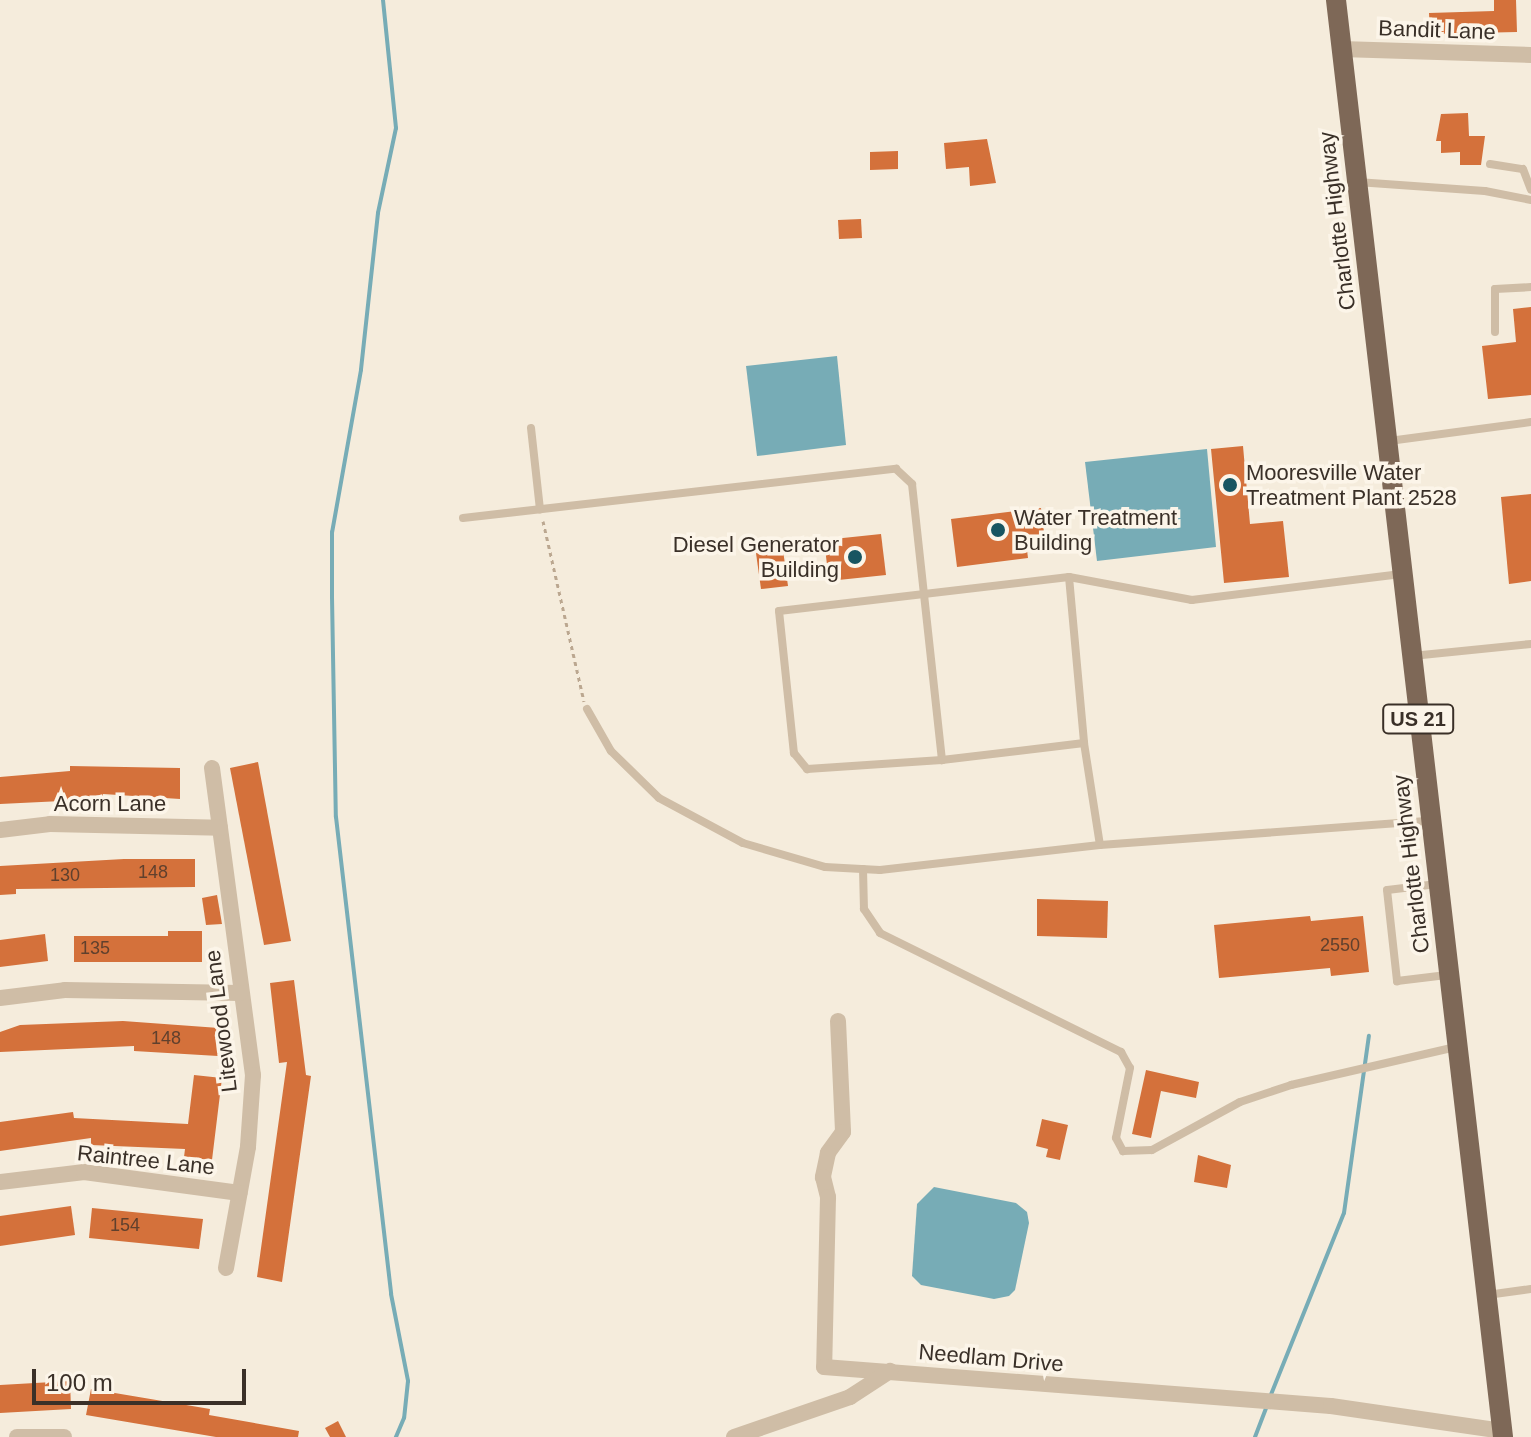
<!DOCTYPE html>
<style>
body{margin:0}
#map{position:relative;width:1531px;height:1437px;overflow:hidden;background:#f5ecdc;font-family:Helvetica,sans-serif}
div>[style]{position:absolute}
.water>*{inset:0;background:#77acb6}
.stream>*{height:4px;margin:-2px;padding:0 2px;transform-origin:2px;border-radius:2px;background:#77acb6}
.building>*{inset:0;background:#d4713b}
.path>*{height:3px;margin-top:-1.5px;transform-origin:0;background:repeating-linear-gradient(90deg,#bba790 0 4px,transparent 0 8px)}
.service>*{height:8px;margin:-4px;padding:0 4px;transform-origin:4px;border-radius:4px;background:#cfbda6}
.minor>*{height:16px;margin:-8px;padding:0 8px;transform-origin:8px;border-radius:8px;background:#cfbda6}
.primary>*{height:20px;margin:-10px;padding:0 10px;transform-origin:10px;border-radius:10px;background:#7e6857}
.dots>*{width:22px;height:22px;translate:-50% -50%;box-sizing:border-box;border:4px solid #fcf5e9;border-radius:50%}
span{translate:-50% -50%;white-space:nowrap;text-align:center;line-height:1.15;-webkit-text-stroke:7px #fcf5e9;paint-order:stroke}
.number-label{font-size:18px;color:#60402d}
.number-label span{-webkit-text-stroke-width:0}
.shield-label span{padding:2px 6px;background:#fcf5e9;border:2px solid;border-radius:6px;-webkit-text-stroke-width:0}
.shield-label{font-size:20px;color:#3a3028;font-weight:700}
.street-label{font-size:22px;color:#3a3028}
.poi-label{font-size:22px;color:#3a3028}
.left{translate:0 -50%;text-align:left}
.right{translate:-100% -50%;text-align:right}
.scale{position:absolute;left:32px;top:1369px;width:214px;height:36px;box-sizing:border-box;border:4px solid #3a3028;border-top:0;padding-left:10px;font-size:24px;line-height:28px;white-space:nowrap;color:#3a3028;-webkit-text-stroke:6px #fcf5e9;paint-order:stroke}
</style>
<div id="map">
<div class="water">
<div style="clip-path:polygon(837px 356px,846px 445px,757px 456px,746px 366px)"></div>
<div style="clip-path:polygon(1207px 449px,1216px 547px,1097px 561px,1085px 462px)"></div>
<div style="clip-path:polygon(934px 1187px,1016px 1203px,1027px 1212px,1029px 1223px,1015px 1290px,1009px 1296px,994px 1299px,921px 1285px,912px 1276px,917px 1204px)"></div>
</div>
<div class="stream">
<div style="left:383px;top:0;width:129px;rotate:84.2deg"></div>
<div style="left:396px;top:128px;width:87px;rotate:102deg"></div>
<div style="left:378px;top:213px;width:158px;rotate:96.2deg"></div>
<div style="left:361px;top:370px;width:165px;rotate:100.1deg"></div>
<div style="left:332px;top:532px;width:65px;rotate:90deg"></div>
<div style="left:332px;top:597px;width:220px;rotate:89deg"></div>
<div style="left:336px;top:817px;width:480px;rotate:83.4deg"></div>
<div style="left:391px;top:1294px;width:89px;rotate:78.9deg"></div>
<div style="left:408px;top:1381px;width:37px;rotate:96deg"></div>
<div style="left:404px;top:1418px;width:21px;rotate:113deg"></div>
<div style="left:1270px;top:1397px;width:198px;rotate:-68.1deg"></div>
<div style="left:1344px;top:1213px;width:179px;rotate:-82deg"></div>
<div style="left:1255px;top:1437px;width:34px;rotate:-69deg"></div>
</div>
<div class="building">
<div style="clip-path:polygon(1494px 0,1516px 0,1517px 32px,1430px 34px,1429px 13px,1494px 11px)"></div>
<div style="clip-path:polygon(1468px 113px,1469px 136px,1485px 136px,1481px 165px,1460px 165px,1460px 152px,1441px 153px,1441px 141px,1436px 141px,1441px 114px)"></div>
<div style="clip-path:polygon(987px 139px,996px 183px,970px 186px,969px 167px,946px 169px,944px 143px)"></div>
<div style="clip-path:polygon(898px 151px,898px 169px,870px 170px,870px 152px)"></div>
<div style="clip-path:polygon(861px 219px,862px 238px,839px 239px,838px 220px)"></div>
<div style="clip-path:polygon(1531px 307px,1531px 395px,1488px 399px,1482px 346px,1516px 342px,1513px 309px)"></div>
<div style="clip-path:polygon(1243px 446px,1250px 524px,1283px 521px,1289px 577px,1224px 583px,1211px 449px)"></div>
<div style="clip-path:polygon(1531px 494px,1531px 581px,1509px 584px,1501px 497px)"></div>
<div style="clip-path:polygon(1041px 508px,1045px 540px,1026px 542px,1028px 558px,957px 567px,951px 519px)"></div>
<div style="clip-path:polygon(881px 534px,886px 575px,829px 581px,824px 540px)"></div>
<div style="clip-path:polygon(782px 543px,788px 586px,761px 589px,755px 546px)"></div>
<div style="clip-path:polygon(258px 762px,291px 941px,264px 945px,230px 768px)"></div>
<div style="clip-path:polygon(70px 766px,180px 768px,180px 799px,103px 794px,103px 799px,0 804px,0 777px,70px 771px)"></div>
<div style="clip-path:polygon(124px 859px,195px 859px,195px 887px,16px 889px,16px 894px,0 895px,0 866px)"></div>
<div style="clip-path:polygon(217px 895px,222px 924px,206px 925px,202px 898px)"></div>
<div style="clip-path:polygon(1037px 899px,1108px 901px,1107px 938px,1037px 936px)"></div>
<div style="clip-path:polygon(1310px 916px,1311px 921px,1363px 916px,1369px 972px,1331px 976px,1330px 968px,1219px 978px,1214px 925px)"></div>
<div style="clip-path:polygon(168px 931px,202px 931px,202px 962px,74px 962px,74px 936px,168px 936px)"></div>
<div style="clip-path:polygon(45px 934px,48px 961px,0 967px,0 940px)"></div>
<div style="clip-path:polygon(294px 980px,306px 1075px,311px 1076px,282px 1282px,257px 1277px,287px 1062px,279px 1063px,270px 983px)"></div>
<div style="clip-path:polygon(123px 1021px,219px 1028px,218px 1056px,134px 1051px,134px 1046px,0 1052px,0 1032px,20px 1025px)"></div>
<div style="clip-path:polygon(1146px 1070px,1199px 1082px,1196px 1098px,1161px 1091px,1151px 1138px,1132px 1134px)"></div>
<div style="clip-path:polygon(194px 1075px,222px 1078px,212px 1160px,184px 1157px,185px 1149px,91px 1145px,91px 1138px,0 1151px,0 1122px,73px 1112px,74px 1118px,188px 1124px)"></div>
<div style="clip-path:polygon(1042px 1119px,1068px 1125px,1060px 1160px,1046px 1157px,1048px 1149px,1036px 1146px)"></div>
<div style="clip-path:polygon(1198px 1155px,1231px 1165px,1227px 1188px,1194px 1182px)"></div>
<div style="clip-path:polygon(71px 1206px,75px 1235px,0 1246px,0 1216px)"></div>
<div style="clip-path:polygon(92px 1208px,203px 1219px,199px 1249px,89px 1238px)"></div>
<div style="clip-path:polygon(70px 1381px,71px 1409px,0 1413px,0 1385px)"></div>
<div style="clip-path:polygon(91px 1389px,210px 1409px,209px 1415px,299px 1431px,298px 1437px,216px 1437px,86px 1415px)"></div>
<div style="clip-path:polygon(338px 1421px,346px 1437px,330px 1437px,325px 1428px)"></div>
</div>
<div class="path">
<div style="left:543px;top:521px;width:185px;rotate:77.2deg"></div>
</div>
<div class="service">
<div style="left:1490px;top:164px;width:33px;rotate:9deg"></div>
<div style="left:1523px;top:169px;width:22px;rotate:69deg"></div>
<div style="left:1357px;top:182px;width:128px;rotate:4deg"></div>
<div style="left:1485px;top:191px;width:47px;rotate:11.1deg"></div>
<div style="left:1495px;top:332px;width:43px;rotate:-90deg"></div>
<div style="left:1495px;top:289px;width:36px;rotate:-3deg"></div>
<div style="left:531px;top:428px;width:82px;rotate:83.7deg"></div>
<div style="left:1389px;top:441px;width:143px;rotate:-7.6deg"></div>
<div style="left:463px;top:518px;width:436px;rotate:-6.5deg"></div>
<div style="left:896px;top:469px;width:22px;rotate:43deg"></div>
<div style="left:912px;top:484px;width:278px;rotate:83.8deg"></div>
<div style="left:1401px;top:574px;width:211px;rotate:172.9deg"></div>
<div style="left:1192px;top:600px;width:125px;rotate:-169.4deg"></div>
<div style="left:1069px;top:577px;width:292px;rotate:173.3deg"></div>
<div style="left:779px;top:611px;width:143px;rotate:84deg"></div>
<div style="left:794px;top:753px;width:21px;rotate:51deg"></div>
<div style="left:807px;top:769px;width:135px;rotate:-3.8deg"></div>
<div style="left:942px;top:760px;width:143px;rotate:-6.8deg"></div>
<div style="left:1084px;top:743px;width:103px;rotate:81.1deg"></div>
<div style="left:1100px;top:845px;width:330px;rotate:-4.2deg"></div>
<div style="left:1069px;top:577px;width:167px;rotate:84.8deg"></div>
<div style="left:1412px;top:656px;width:120px;rotate:-5.8deg"></div>
<div style="left:587px;top:709px;width:48px;rotate:60.3deg"></div>
<div style="left:611px;top:751px;width:67px;rotate:44.4deg"></div>
<div style="left:659px;top:798px;width:95px;rotate:28.2deg"></div>
<div style="left:743px;top:843px;width:85px;rotate:16.3deg"></div>
<div style="left:825px;top:867px;width:55px;rotate:3.1deg"></div>
<div style="left:880px;top:870px;width:221px;rotate:-6.5deg"></div>
<div style="left:863px;top:869px;width:40px;rotate:88.6deg"></div>
<div style="left:864px;top:909px;width:29px;rotate:56deg"></div>
<div style="left:880px;top:933px;width:269px;rotate:26.3deg"></div>
<div style="left:1121px;top:1052px;width:18px;rotate:61deg"></div>
<div style="left:1130px;top:1068px;width:71px;rotate:101.3deg"></div>
<div style="left:1116px;top:1138px;width:15px;rotate:62deg"></div>
<div style="left:1123px;top:1151px;width:29px;rotate:-2deg"></div>
<div style="left:1152px;top:1150px;width:100px;rotate:-28.6deg"></div>
<div style="left:1240px;top:1102px;width:54px;rotate:-18.4deg"></div>
<div style="left:1291px;top:1085px;width:169px;rotate:-13deg"></div>
<div style="left:1437px;top:884px;width:50px;rotate:173.2deg"></div>
<div style="left:1387px;top:890px;width:92px;rotate:83.7deg"></div>
<div style="left:1397px;top:981px;width:50px;rotate:-6.8deg"></div>
<div style="left:1487px;top:1295px;width:44px;rotate:-7.8deg"></div>
</div>
<div class="minor">
<div style="left:1341px;top:49px;width:190px;rotate:1.8deg"></div>
<div style="left:212px;top:768px;width:310px;rotate:82.4deg"></div>
<div style="left:253px;top:1075px;width:72px;rotate:94deg"></div>
<div style="left:248px;top:1147px;width:123px;rotate:100.3deg"></div>
<div style="left:0;top:830px;width:50px;rotate:-6.8deg"></div>
<div style="left:50px;top:824px;width:170px;rotate:1.3deg"></div>
<div style="left:0;top:998px;width:65px;rotate:-7deg"></div>
<div style="left:65px;top:990px;width:175px;rotate:1deg"></div>
<div style="left:838px;top:1021px;width:111px;rotate:87.4deg"></div>
<div style="left:843px;top:1132px;width:26px;rotate:126deg"></div>
<div style="left:828px;top:1153px;width:25px;rotate:102deg"></div>
<div style="left:823px;top:1177px;width:21px;rotate:76deg"></div>
<div style="left:828px;top:1197px;width:170px;rotate:91.3deg"></div>
<div style="left:824px;top:1367px;width:508px;rotate:4.4deg"></div>
<div style="left:1331px;top:1406px;width:173px;rotate:8.3deg"></div>
<div style="left:0;top:1182px;width:85px;rotate:-6.8deg"></div>
<div style="left:84px;top:1172px;width:157px;rotate:7.7deg"></div>
<div style="left:17px;top:1437px;width:47px"></div>
<div style="left:734px;top:1437px;width:123px;rotate:-19deg"></div>
<div style="left:850px;top:1397px;width:48px;rotate:-33deg"></div>
</div>
<div class="primary">
<div style="left:1336px;top:0;width:1447px;rotate:83.37deg"></div>
</div>
<div class="dots">
<div style="left:1230px;top:485px;background:#185561"></div>
<div style="left:998px;top:530px;background:#185561"></div>
<div style="left:855px;top:557px;background:#185561"></div>
</div>
<div class="number-label">
<span style="left:153px;top:872px">148</span>
<span style="left:65px;top:875px">130</span>
<span style="left:1340px;top:945px">2550</span>
<span style="left:95px;top:948px">135</span>
<span style="left:166px;top:1038px">148</span>
<span style="left:125px;top:1225px">154</span>
</div>
<div class="shield-label">
<span style="left:1418px;top:719px">US 21</span>
</div>
<div class="street-label">
<span style="left:1437px;top:30px;rotate:2deg">Bandit Lane</span>
<span style="left:1337px;top:221px;rotate:-97deg">Charlotte Highway</span>
<span style="left:110px;top:804px">Acorn Lane</span>
<span style="left:1411px;top:864px;rotate:-97deg">Charlotte Highway</span>
<span style="left:221px;top:1021px;rotate:-97deg">Litewood Lane</span>
<span style="left:146px;top:1160px;rotate:6deg">Raintree Lane</span>
<span style="left:991px;top:1358px;rotate:5deg">Needlam Drive</span>
</div>
<div class="poi-label">
<span class="left" style="left:1246px;top:485px">Mooresville Water<br>Treatment Plant 2528</span>
<span class="left" style="left:1014px;top:530px">Water Treatment<br>Building</span>
<span class="right" style="left:839px;top:557px">Diesel Generator<br>Building</span>
</div>
<div class="scale">100 m</div>
</div>
